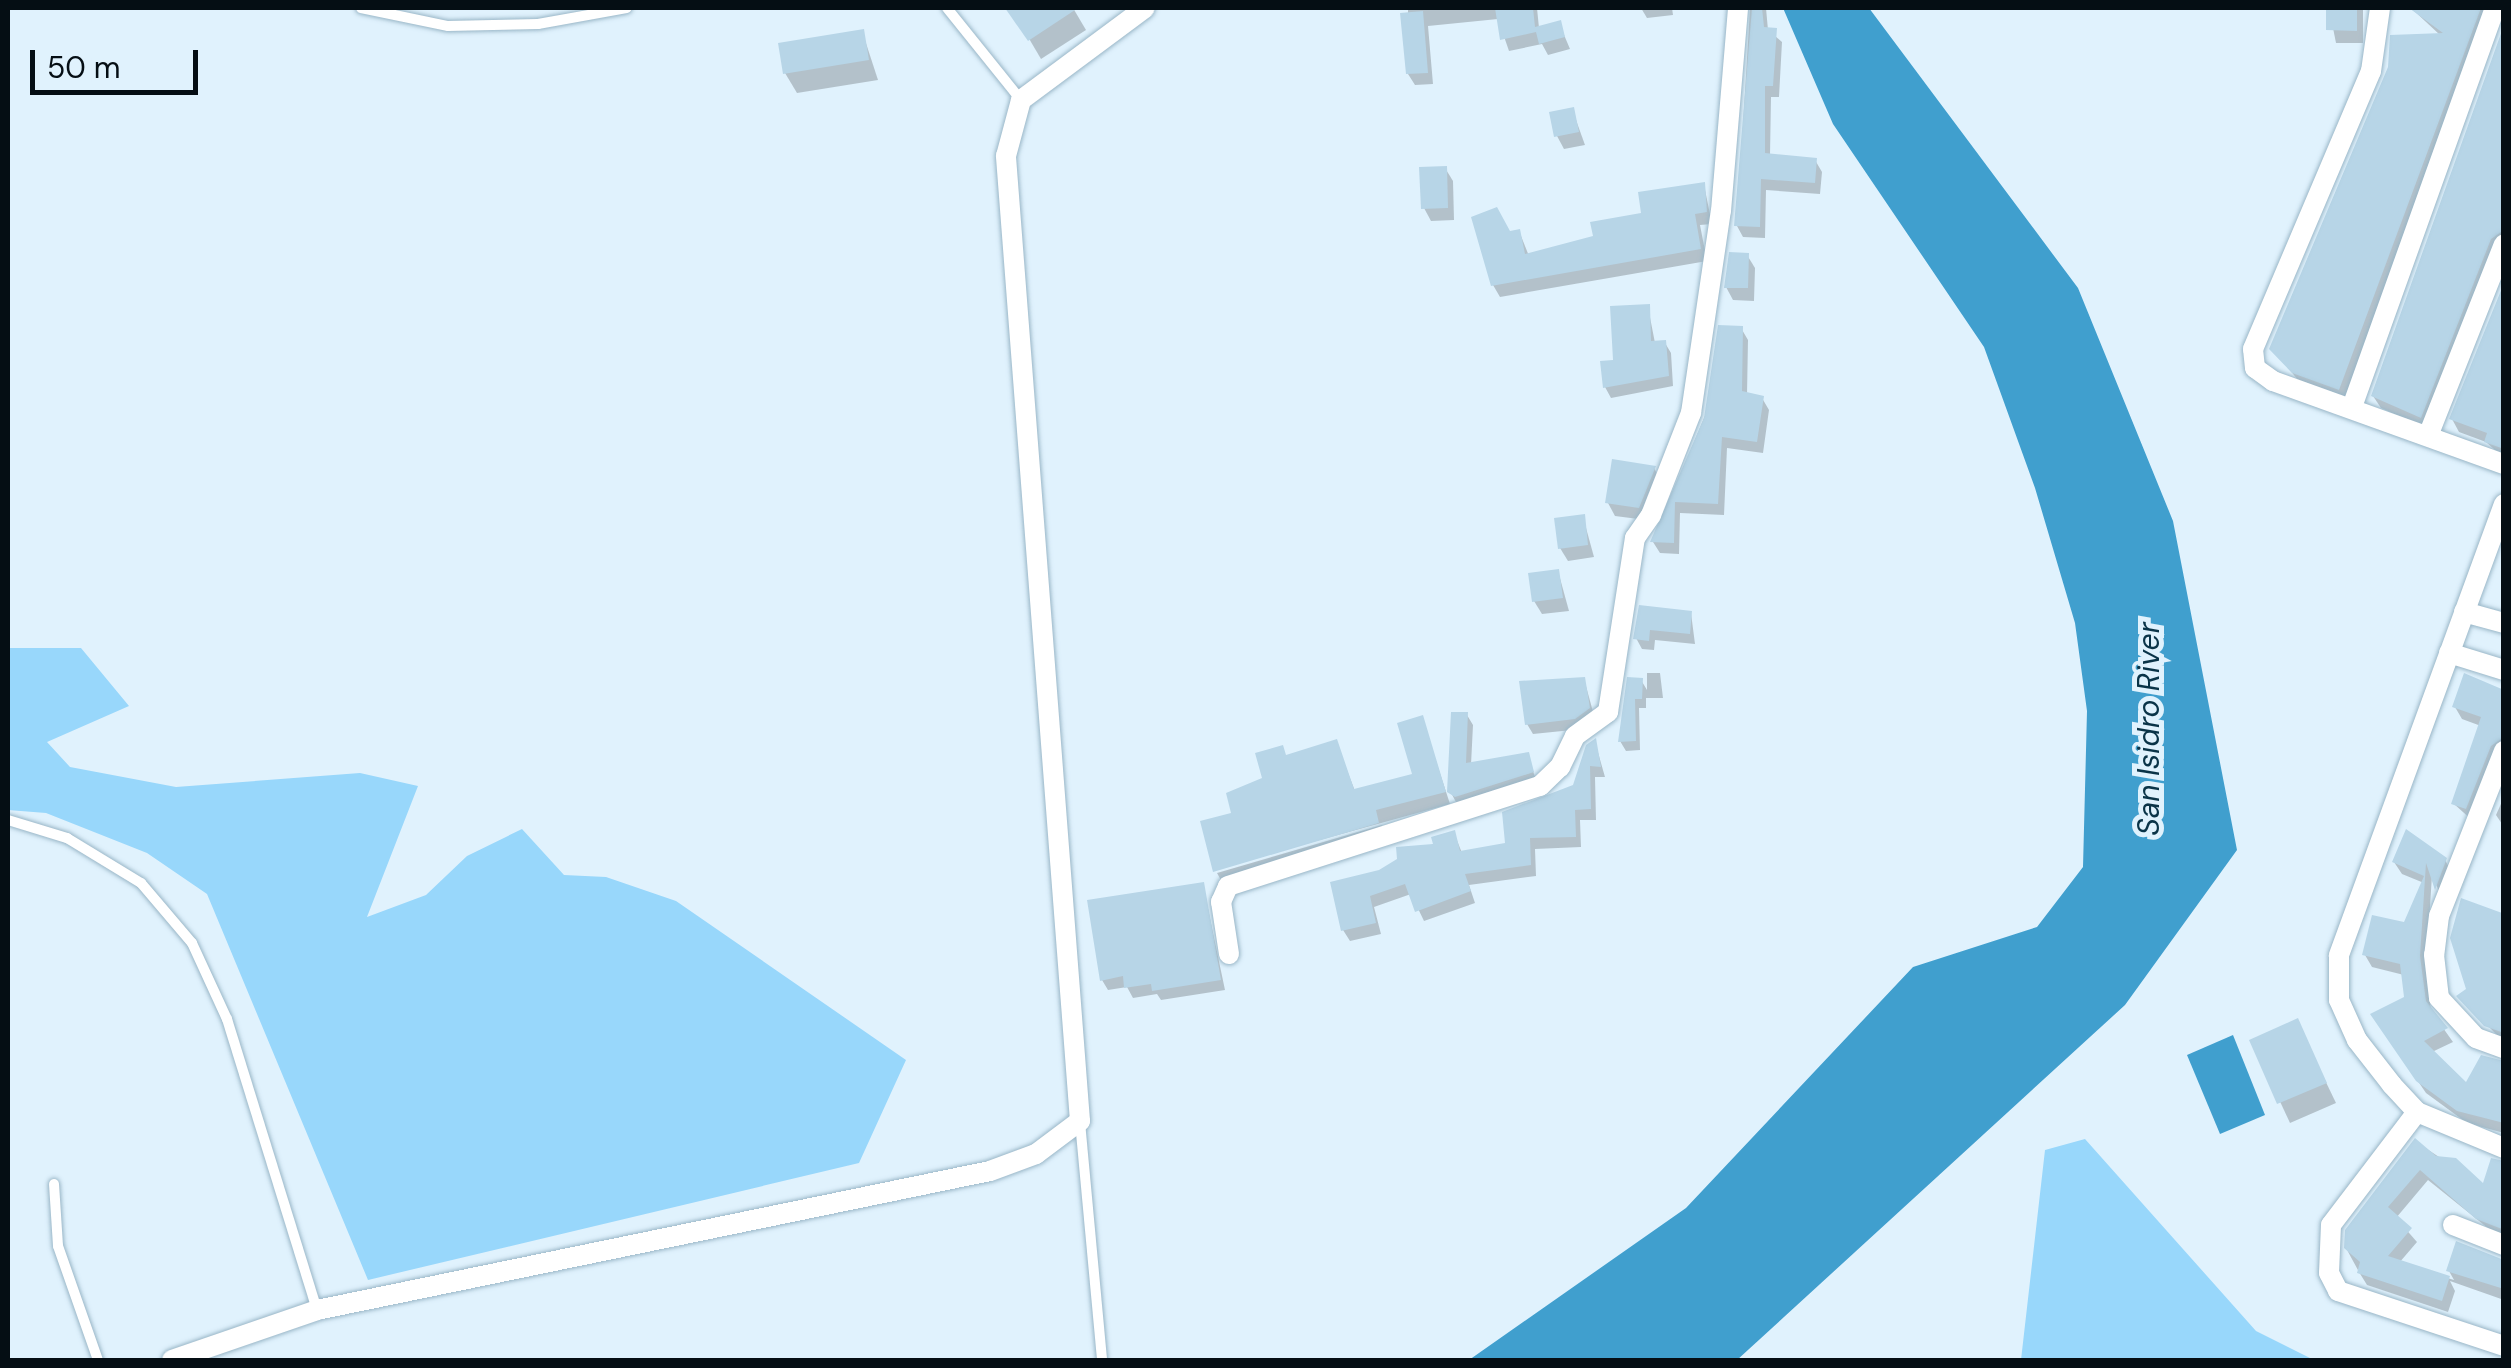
<!DOCTYPE html>
<style>
body{margin:0}
#map{position:relative;width:2511px;height:1368px;overflow:hidden;background:#e0f2fd;font-family:"DM Sans",sans-serif}
div>[style]{position:absolute}
.green>*{inset:0;background:#98d7fb}
.water>*{inset:0;background:#409fce}
.shadow>*{inset:0;background:#0003}
.building>*{inset:0;background:#b7d5e7}
.roads{filter:drop-shadow(0 0 2px #99b6c7) drop-shadow(0 0 2px #99b6c7)}
.service>*{height:10px;margin:-5px;padding:0 5px;transform-origin:5px;border-radius:5px;background:#fff}
.minor>*{height:20px;margin:-10px;padding:0 10px;transform-origin:10px;border-radius:10px;background:#fff}
span{translate:-50% -50%;white-space:nowrap;text-align:center;line-height:1.15;-webkit-text-stroke:10px #e0f2fd;paint-order:stroke}
.water-label{font-size:30px;color:#0a3448;font-style:italic}
.frame{position:absolute;inset:0;border:10px solid #050e14;pointer-events:none}
.scale{position:absolute;left:30px;top:50px;width:168px;height:45px;box-sizing:border-box;border:5px solid #050e14;border-top:0;padding-left:12px;font-size:30px;line-height:35px;white-space:nowrap;color:#050e14;-webkit-text-stroke:8px #e0f2fd;paint-order:stroke}
</style>
<div id="map">
<div class="green">
<div style="clip-path:polygon(8px 648px,81px 648px,129px 706px,47px 742px,70px 767px,176px 787px,360px 773px,418px 786px,367px 917px,426px 895px,467px 856px,522px 829px,564px 875px,606px 877px,676px 901px,906px 1060px,859px 1163px,368px 1280px,207px 894px,147px 853px,46px 813px,8px 810px)"></div>
<div style="clip-path:polygon(2085px 1139px,2256px 1331px,2314px 1360px,2021px 1360px,2045px 1150px)"></div>
</div>
<div class="water">
<div style="clip-path:polygon(1783px 8px,1869px 8px,2078px 288px,2173px 521px,2237px 850px,2125px 1005px,1737px 1360px,1469px 1360px,1686px 1208px,1913px 967px,2037px 927px,2083px 867px,2087px 711px,2075px 623px,2035px 488px,1984px 347px,1833px 124px)"></div>
<div style="clip-path:polygon(2233px 1035px,2265px 1115px,2220px 1134px,2187px 1055px)"></div>
</div>
<div class="shadow">
<div style="clip-path:polygon(1011px 8px,1073px 8px,1086px 30px,1041px 59px)"></div>
<div style="clip-path:polygon(1408px 8px,1537px 8px,1539px 28px,1559px 23px,1570px 49px,1548px 55px,1542px 44px,1509px 51px,1498px 19px,1428px 26px,1433px 84px,1415px 85px,1408px 74px)"></div>
<div style="clip-path:polygon(1641px 8px,1672px 8px,1673px 15px,1647px 18px)"></div>
<div style="clip-path:polygon(1750px 8px,1766px 8px,1768px 30px,1782px 42px,1779px 97px,1771px 97px,1770px 156px,1815px 160px,1822px 172px,1820px 194px,1766px 190px,1765px 238px,1743px 237px,1737px 226px)"></div>
<div style="clip-path:polygon(2329px 8px,2363px 8px,2363px 43px,2336px 43px)"></div>
<div style="clip-path:polygon(2411px 8px,2504px 8px,2346px 401px,2302px 385px,2272px 348px,2440px 35px)"></div>
<div style="clip-path:polygon(862px 31px,878px 80px,797px 93px,785px 73px)"></div>
<div style="clip-path:polygon(2504px 32px,2504px 247px,2428px 429px,2381px 408px,2373px 396px)"></div>
<div style="clip-path:polygon(1572px 109px,1585px 145px,1564px 149px,1557px 136px)"></div>
<div style="clip-path:polygon(1445px 168px,1453px 181px,1454px 220px,1431px 221px,1424px 208px)"></div>
<div style="clip-path:polygon(1704px 185px,1712px 224px,1700px 225px,1707px 261px,1500px 297px,1493px 285px,1509px 233px,1519px 231px,1529px 256px,1595px 238px)"></div>
<div style="clip-path:polygon(1747px 255px,1755px 268px,1754px 301px,1733px 300px,1726px 287px)"></div>
<div style="clip-path:polygon(2504px 289px,2504px 458px,2486px 442px,2459px 432px,2452px 419px)"></div>
<div style="clip-path:polygon(1648px 307px,1655px 343px,1665px 343px,1671px 353px,1673px 386px,1611px 398px,1605px 387px)"></div>
<div style="clip-path:polygon(1741px 328px,1748px 340px,1747px 395px,1762px 398px,1769px 410px,1763px 453px,1727px 448px,1724px 515px,1680px 513px,1679px 554px,1660px 553px,1653px 542px)"></div>
<div style="clip-path:polygon(1654px 468px,1661px 481px,1646px 520px,1615px 516px,1608px 503px)"></div>
<div style="clip-path:polygon(1583px 517px,1594px 557px,1568px 561px,1560px 548px)"></div>
<div style="clip-path:polygon(1558px 571px,1569px 611px,1542px 614px,1534px 601px)"></div>
<div style="clip-path:polygon(1641px 608px,1691px 613px,1695px 644px,1655px 640px,1654px 650px,1642px 649px,1636px 638px)"></div>
<div style="clip-path:polygon(1647px 673px,1660px 673px,1663px 698px,1646px 698px,1646px 708px,1639px 708px,1640px 750px,1626px 751px,1620px 741px,1641px 680px,1647px 690px)"></div>
<div style="clip-path:polygon(1584px 679px,1595px 719px,1582px 729px,1533px 734px,1527px 724px)"></div>
<div style="clip-path:polygon(2504px 692px,2504px 755px,2473px 821px,2454px 804px,2481px 726px,2462px 719px,2455px 707px)"></div>
<div style="clip-path:polygon(1467px 715px,1473px 725px,1471px 765px,1528px 754px,1537px 784px,1462px 807px,1456px 802px,1450px 791px)"></div>
<div style="clip-path:polygon(1422px 718px,1450px 804px,1215px 869px,1234px 814px,1287px 758px,1336px 742px,1355px 791px,1415px 776px)"></div>
<div style="clip-path:polygon(1595px 742px,1605px 777px,1595px 777px,1596px 820px,1580px 820px,1581px 847px,1535px 849px,1536px 876px,1469px 885px,1475px 903px,1424px 921px,1411px 894px,1374px 907px,1381px 934px,1350px 941px,1343px 930px,1380px 872px,1454px 833px,1462px 853px,1508px 845px,1575px 787px)"></div>
<div style="clip-path:polygon(2504px 797px,2504px 827px,2496px 815px)"></div>
<div style="clip-path:polygon(1382px 825px,1384px 835px,1222px 882px,1217px 873px)"></div>
<div style="clip-path:polygon(2445px 860px,2452px 873px,2442px 898px,2432px 875px,2426px 970px,2431px 1011px,2453px 1042px,2432px 1052px,2467px 1087px,2504px 1063px,2504px 1133px,2467px 1123px,2426px 1093px,2381px 1027px,2407px 999px,2404px 975px,2372px 967px,2365px 955px,2405px 925px,2424px 883px,2402px 874px,2394px 862px)"></div>
<div style="clip-path:polygon(1203px 885px,1225px 990px,1161px 1000px,1157px 994px,1133px 998px,1127px 987px,1108px 990px,1102px 980px)"></div>
<div style="clip-path:polygon(2500px 915px,2504px 921px,2504px 1042px,2459px 997px,2469px 990px)"></div>
<div style="clip-path:polygon(2297px 1022px,2336px 1103px,2290px 1123px,2252px 1041px)"></div>
<div style="clip-path:polygon(2415px 1141px,2484px 1187px,2504px 1162px,2504px 1241px,2428px 1180px,2396px 1218px,2417px 1242px,2399px 1263px,2454px 1280px,2449px 1271px,2504px 1261px,2504px 1300px,2450px 1281px,2455px 1291px,2448px 1312px,2367px 1285px,2359px 1272px,2346px 1248px)"></div>
</div>
<div class="building">
<div style="clip-path:polygon(1005px 8px,1078px 8px,1028px 41px)"></div>
<div style="clip-path:polygon(1495px 8px,1533px 8px,1535px 27px,1561px 20px,1565px 37px,1539px 44px,1536px 32px,1500px 40px)"></div>
<div style="clip-path:polygon(1752px 8px,1762px 8px,1764px 27px,1777px 28px,1773px 86px,1765px 86px,1765px 153px,1817px 158px,1815px 183px,1761px 179px,1760px 227px,1734px 226px)"></div>
<div style="clip-path:polygon(2326px 8px,2357px 8px,2357px 31px,2326px 30px)"></div>
<div style="clip-path:polygon(2409px 8px,2481px 8px,2339px 390px,2292px 373px,2269px 349px,2388px 67px,2390px 35px,2443px 33px)"></div>
<div style="clip-path:polygon(1423px 11px,1428px 73px,1406px 74px,1400px 13px)"></div>
<div style="clip-path:polygon(2504px 25px,2504px 230px,2491px 239px,2421px 418px,2371px 396px)"></div>
<div style="clip-path:polygon(864px 29px,869px 60px,783px 74px,778px 43px)"></div>
<div style="clip-path:polygon(1574px 107px,1579px 132px,1554px 137px,1549px 112px)"></div>
<div style="clip-path:polygon(1447px 166px,1448px 208px,1421px 209px,1419px 167px)"></div>
<div style="clip-path:polygon(1705px 182px,1707px 212px,1695px 214px,1701px 249px,1491px 286px,1471px 217px,1497px 207px,1510px 231px,1520px 229px,1525px 254px,1593px 236px,1590px 222px,1641px 213px,1638px 192px)"></div>
<div style="clip-path:polygon(1729px 252px,1749px 253px,1748px 288px,1724px 288px)"></div>
<div style="clip-path:polygon(2504px 283px,2504px 449px,2484px 442px,2487px 433px,2449px 419px)"></div>
<div style="clip-path:polygon(1650px 304px,1651px 341px,1666px 340px,1669px 376px,1603px 388px,1600px 361px,1613px 360px,1610px 306px)"></div>
<div style="clip-path:polygon(1718px 325px,1743px 326px,1742px 391px,1764px 396px,1757px 442px,1722px 437px,1718px 504px,1675px 502px,1674px 543px,1650px 542px,1704px 418px)"></div>
<div style="clip-path:polygon(1612px 459px,1656px 466px,1639px 508px,1605px 503px)"></div>
<div style="clip-path:polygon(1585px 514px,1588px 545px,1558px 549px,1554px 518px)"></div>
<div style="clip-path:polygon(1559px 569px,1563px 598px,1532px 602px,1528px 573px)"></div>
<div style="clip-path:polygon(1639px 605px,1692px 611px,1690px 634px,1650px 630px,1649px 641px,1633px 639px)"></div>
<div style="clip-path:polygon(2464px 673px,2504px 690px,2504px 737px,2491px 746px,2466px 809px,2451px 804px,2481px 717px,2452px 707px)"></div>
<div style="clip-path:polygon(1585px 677px,1590px 708px,1575px 719px,1525px 725px,1519px 681px)"></div>
<div style="clip-path:polygon(1627px 677px,1643px 678px,1642px 699px,1635px 699px,1636px 741px,1618px 742px)"></div>
<div style="clip-path:polygon(1451px 712px,1468px 712px,1466px 763px,1529px 752px,1534px 772px,1455px 797px,1447px 792px)"></div>
<div style="clip-path:polygon(1423px 715px,1446px 792px,1376px 810px,1379px 823px,1213px 872px,1200px 821px,1231px 813px,1226px 793px,1262px 778px,1255px 753px,1283px 745px,1286px 755px,1337px 739px,1354px 789px,1412px 774px,1397px 723px)"></div>
<div style="clip-path:polygon(1596px 738px,1601px 767px,1590px 766px,1591px 809px,1575px 810px,1576px 837px,1530px 838px,1531px 865px,1465px 874px,1471px 891px,1415px 912px,1405px 884px,1370px 896px,1376px 923px,1341px 931px,1330px 882px,1379px 870px,1397px 859px,1396px 847px,1433px 844px,1431px 837px,1455px 830px,1460px 851px,1505px 843px,1502px 812px,1573px 785px,1586px 745px)"></div>
<div style="clip-path:polygon(2406px 829px,2447px 858px,2435px 890px,2426px 863px,2420px 956px,2426px 1001px,2448px 1028px,2424px 1041px,2466px 1082px,2481px 1055px,2504px 1061px,2504px 1123px,2457px 1111px,2416px 1081px,2370px 1014px,2404px 997px,2400px 964px,2362px 955px,2372px 915px,2404px 922px,2424px 876px,2392px 862px)"></div>
<div style="clip-path:polygon(1204px 882px,1221px 980px,1152px 991px,1151px 984px,1124px 988px,1123px 976px,1100px 981px,1087px 900px)"></div>
<div style="clip-path:polygon(2461px 898px,2502px 913px,2504px 1033px,2484px 1026px,2456px 996px,2466px 989px,2450px 938px)"></div>
<div style="clip-path:polygon(2298px 1018px,2327px 1083px,2277px 1104px,2249px 1040px)"></div>
<div style="clip-path:polygon(2415px 1138px,2436px 1156px,2456px 1158px,2483px 1183px,2491px 1158px,2504px 1161px,2502px 1229px,2476px 1219px,2420px 1170px,2388px 1207px,2412px 1228px,2388px 1256px,2450px 1276px,2442px 1301px,2357px 1273px,2360px 1262px,2344px 1248px,2345px 1230px)"></div>
<div style="clip-path:polygon(2456px 1241px,2504px 1260px,2504px 1289px,2446px 1271px)"></div>
</div>
<div class="roads">
<div class="service">
<div style="left:361px;top:8px;width:89px;rotate:11.7deg"></div>
<div style="left:448px;top:26px;width:90px;rotate:-1.3deg"></div>
<div style="left:538px;top:24px;width:90px;rotate:-10.2deg"></div>
<div style="left:947px;top:8px;width:118px;rotate:51.2deg"></div>
<div style="left:8px;top:820px;width:62px;rotate:17deg"></div>
<div style="left:67px;top:838px;width:87px;rotate:31.3deg"></div>
<div style="left:141px;top:883px;width:79px;rotate:49.6deg"></div>
<div style="left:192px;top:943px;width:84px;rotate:65.3deg"></div>
<div style="left:227px;top:1019px;width:305px;rotate:72.8deg"></div>
<div style="left:1080px;top:1122px;width:239px;rotate:84.7deg"></div>
<div style="left:54px;top:1184px;width:62px;rotate:86.3deg"></div>
<div style="left:58px;top:1246px;width:121px;rotate:70.7deg"></div>
</div>
<div class="minor">
<div style="left:2380px;top:8px;width:64px;rotate:98.1deg"></div>
<div style="left:2371px;top:71px;width:302px;rotate:113deg"></div>
<div style="left:2253px;top:349px;width:19px;rotate:84deg"></div>
<div style="left:2255px;top:368px;width:22px;rotate:36deg"></div>
<div style="left:2273px;top:381px;width:245px;rotate:19.8deg"></div>
<div style="left:2352px;top:407px;width:424px;rotate:-70.3deg"></div>
<div style="left:2428px;top:436px;width:206px;rotate:-68.4deg"></div>
<div style="left:2504px;top:504px;width:481px;rotate:110.1deg"></div>
<div style="left:2339px;top:956px;width:44px;rotate:90deg"></div>
<div style="left:2339px;top:1000px;width:44px;rotate:65.8deg"></div>
<div style="left:2357px;top:1040px;width:57px;rotate:52.1deg"></div>
<div style="left:2392px;top:1085px;width:37px;rotate:47deg"></div>
<div style="left:2417px;top:1112px;width:94px;rotate:22.5deg"></div>
<div style="left:2464px;top:612px;width:41px;rotate:15.4deg"></div>
<div style="left:2449px;top:653px;width:58px;rotate:17.2deg"></div>
<div style="left:2504px;top:751px;width:177px;rotate:111.5deg"></div>
<div style="left:2439px;top:916px;width:39px;rotate:97deg"></div>
<div style="left:2434px;top:955px;width:43px;rotate:83.4deg"></div>
<div style="left:2439px;top:998px;width:54px;rotate:47.2deg"></div>
<div style="left:2476px;top:1038px;width:30px;rotate:20deg"></div>
<div style="left:1229px;top:954px;width:53px;rotate:-98.7deg"></div>
<div style="left:1221px;top:902px;width:17px;rotate:-66deg"></div>
<div style="left:1228px;top:886px;width:328px;rotate:-17.8deg"></div>
<div style="left:1540px;top:786px;width:28px;rotate:-44deg"></div>
<div style="left:1560px;top:767px;width:34px;rotate:-64deg"></div>
<div style="left:1575px;top:736px;width:41px;rotate:-36deg"></div>
<div style="left:1608px;top:712px;width:176px;rotate:-81.2deg"></div>
<div style="left:1635px;top:538px;width:28px;rotate:-55deg"></div>
<div style="left:1651px;top:515px;width:110px;rotate:-68.6deg"></div>
<div style="left:1691px;top:413px;width:204px;rotate:-81.6deg"></div>
<div style="left:1721px;top:211px;width:204px;rotate:-85.2deg"></div>
<div style="left:2417px;top:1112px;width:142px;rotate:127.3deg"></div>
<div style="left:2331px;top:1225px;width:48px;rotate:92.4deg"></div>
<div style="left:2329px;top:1273px;width:20px;rotate:63deg"></div>
<div style="left:2338px;top:1291px;width:175px;rotate:18.3deg"></div>
<div style="left:2453px;top:1225px;width:55px;rotate:21.4deg"></div>
<div style="left:172px;top:1360px;width:153px;rotate:-19deg"></div>
<div style="left:317px;top:1310px;width:687px;rotate:-11.67deg"></div>
<div style="left:990px;top:1171px;width:49px;rotate:-20.3deg"></div>
<div style="left:1036px;top:1154px;width:55px;rotate:-36.9deg"></div>
<div style="left:1080px;top:1121px;width:968px;rotate:-94.39deg"></div>
<div style="left:1006px;top:156px;width:58px;rotate:-75deg"></div>
<div style="left:1021px;top:100px;width:154px;rotate:-36.6deg"></div>
</div>
</div>
<div class="water-label">
<span style="left:2149px;top:729px;rotate:-90deg">San Isidro River</span>
</div>
<div class="frame"></div>
<div class="scale">50 m</div>
</div>
